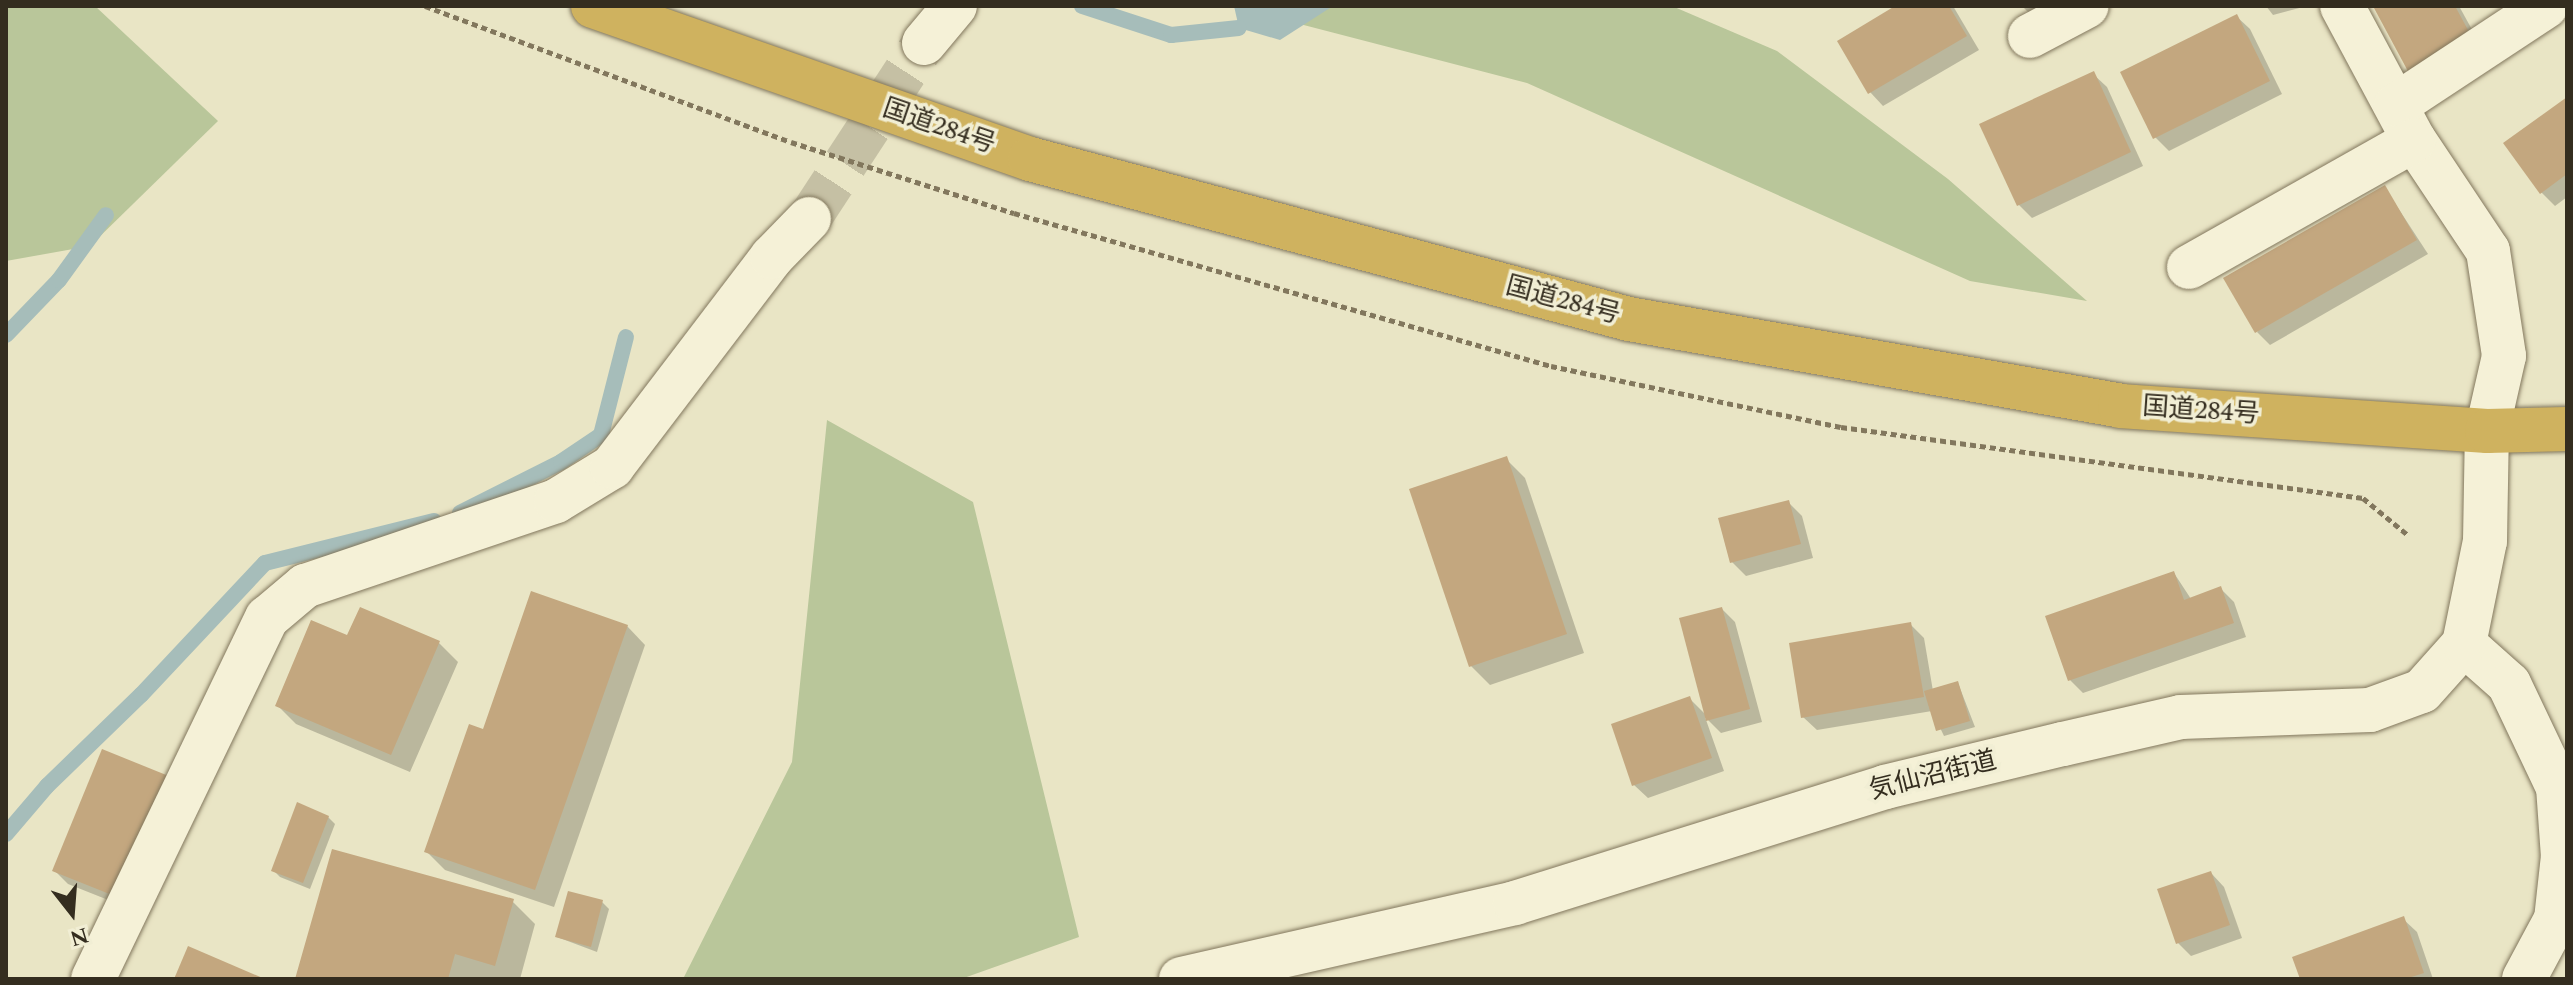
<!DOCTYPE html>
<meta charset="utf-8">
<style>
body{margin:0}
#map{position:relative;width:2573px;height:985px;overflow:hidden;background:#e9e5c5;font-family:Spectral,"Noto Sans JP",serif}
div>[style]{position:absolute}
.green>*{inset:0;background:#b9c69a}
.water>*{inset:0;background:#a6bdba}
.shadow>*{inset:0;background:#0003}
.stream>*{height:16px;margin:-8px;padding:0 8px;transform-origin:8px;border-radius:8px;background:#a6bdba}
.building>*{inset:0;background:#c3a77f}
.street-tunnel>*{height:44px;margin-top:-22px;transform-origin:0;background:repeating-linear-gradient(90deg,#c5c0a4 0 44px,transparent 0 66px)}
.path>*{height:5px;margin-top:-2.5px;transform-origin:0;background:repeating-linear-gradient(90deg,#82775d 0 6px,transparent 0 10px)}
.roads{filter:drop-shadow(0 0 2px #82775d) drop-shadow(0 0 2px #82775d)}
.street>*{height:44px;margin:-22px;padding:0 22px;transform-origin:22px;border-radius:22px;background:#f5f1d7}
.secondary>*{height:44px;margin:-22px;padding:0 22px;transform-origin:22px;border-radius:22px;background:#f5f1d7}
.highway>*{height:44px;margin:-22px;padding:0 22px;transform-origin:22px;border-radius:22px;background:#cfb25f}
span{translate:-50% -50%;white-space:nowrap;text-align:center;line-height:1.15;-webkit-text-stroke:7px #f1eed4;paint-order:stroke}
.street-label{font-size:26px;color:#342d1f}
.frame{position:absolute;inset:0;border:8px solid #342d1f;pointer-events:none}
.north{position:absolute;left:32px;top:873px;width:80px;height:80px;-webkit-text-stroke:6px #f1eed4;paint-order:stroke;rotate:163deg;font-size:22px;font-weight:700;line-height:32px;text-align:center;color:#342d1f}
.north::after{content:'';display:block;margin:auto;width:28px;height:36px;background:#342d1f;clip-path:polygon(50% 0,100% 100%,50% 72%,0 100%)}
</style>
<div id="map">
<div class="green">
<div style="clip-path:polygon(6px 6px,95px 6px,218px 121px,90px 246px,6px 261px)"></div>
<div style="clip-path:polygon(1231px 6px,1672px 6px,1777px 51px,1948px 179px,2087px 301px,1970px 281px,1527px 83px)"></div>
<div style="clip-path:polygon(827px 420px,973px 502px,1079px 937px,961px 979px,683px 979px,792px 762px)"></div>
</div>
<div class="water">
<div style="clip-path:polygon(1234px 6px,1333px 6px,1280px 40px,1239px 28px)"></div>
</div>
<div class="shadow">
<div style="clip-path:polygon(1899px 6px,1953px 6px,1979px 50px,1883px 106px,1870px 92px)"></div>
<div style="clip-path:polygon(2022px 6px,2053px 6px,2032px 16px)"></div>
<div style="clip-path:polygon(2266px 6px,2307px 6px,2273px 15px)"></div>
<div style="clip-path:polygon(2382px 6px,2459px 6px,2486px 55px,2377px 9px)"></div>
<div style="clip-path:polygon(2236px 16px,2250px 29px,2282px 94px,2169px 151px,2155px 137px)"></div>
<div style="clip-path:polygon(2093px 74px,2107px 87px,2143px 166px,2032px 218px,2018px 204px)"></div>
<div style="clip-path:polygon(2567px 100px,2567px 197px,2555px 206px,2541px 192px)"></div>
<div style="clip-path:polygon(2385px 188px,2428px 254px,2270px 345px,2257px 332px)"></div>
<div style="clip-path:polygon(1506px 459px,1525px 478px,1584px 653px,1490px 685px,1471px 666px)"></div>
<div style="clip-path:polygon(1788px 502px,1802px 516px,1813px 558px,1746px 576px,1732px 562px)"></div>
<div style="clip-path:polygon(2174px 573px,2191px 599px,2221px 589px,2234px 602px,2246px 637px,2083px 693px,2070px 680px)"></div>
<div style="clip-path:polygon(1722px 609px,1735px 622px,1762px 722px,1721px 733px,1705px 717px,1724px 771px,1648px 798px,1634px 785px,1689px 698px,1706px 715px)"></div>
<div style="clip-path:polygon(361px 610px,439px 643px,458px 662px,410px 772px,296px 724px,277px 705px,348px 638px)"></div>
<div style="clip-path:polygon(1911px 625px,1924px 638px,1933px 691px,1958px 683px,1975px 727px,1944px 736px,1932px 711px,1817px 730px,1803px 717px)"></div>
<div style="clip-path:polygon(627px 626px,645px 645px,554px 907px,445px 870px,426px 851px,484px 731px)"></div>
<div style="clip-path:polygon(103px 752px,146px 915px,68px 884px,55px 871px)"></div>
<div style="clip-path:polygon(328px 817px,335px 824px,310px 889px,280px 877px,273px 870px)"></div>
<div style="clip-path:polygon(2211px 873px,2224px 887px,2242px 938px,2191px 956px,2178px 943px)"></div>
<div style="clip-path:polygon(512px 901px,535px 924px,520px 979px,297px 979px)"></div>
<div style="clip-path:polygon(602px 902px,609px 909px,597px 952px,557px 937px)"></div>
<div style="clip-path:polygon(2403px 919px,2417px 932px,2433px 979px,2302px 979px)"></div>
</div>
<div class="stream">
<div style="left:1082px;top:6px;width:94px;rotate:18deg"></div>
<div style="left:1171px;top:35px;width:68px;rotate:-5.9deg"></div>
<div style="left:6px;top:335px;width:76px;rotate:-46.1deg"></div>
<div style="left:59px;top:280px;width:80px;rotate:-54.1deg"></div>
<div style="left:460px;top:513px;width:113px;rotate:-26.8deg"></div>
<div style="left:561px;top:462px;width:48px;rotate:-34deg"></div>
<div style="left:601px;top:435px;width:101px;rotate:-75.7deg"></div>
<div style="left:6px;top:834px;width:63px;rotate:-49.5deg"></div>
<div style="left:47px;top:786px;width:131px;rotate:-44.1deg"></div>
<div style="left:141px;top:695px;width:181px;rotate:-46.8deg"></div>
<div style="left:265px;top:563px;width:174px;rotate:-14deg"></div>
</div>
<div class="building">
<div style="clip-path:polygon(1895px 6px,1949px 6px,1967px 36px,1868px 94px,1837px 41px)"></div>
<div style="clip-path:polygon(2455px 6px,2474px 41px,2410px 75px,2374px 8px)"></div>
<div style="clip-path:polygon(2237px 14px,2270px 81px,2153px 139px,2120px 72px)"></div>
<div style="clip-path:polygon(2094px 71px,2131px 152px,2017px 206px,1979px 124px)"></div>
<div style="clip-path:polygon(2567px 97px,2567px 174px,2540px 194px,2503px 143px)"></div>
<div style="clip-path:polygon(2385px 185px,2417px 240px,2255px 333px,2223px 278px)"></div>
<div style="clip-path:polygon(1507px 456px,1567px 634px,1469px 667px,1409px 489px)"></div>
<div style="clip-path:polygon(1789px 500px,1801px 544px,1730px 563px,1718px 518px)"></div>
<div style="clip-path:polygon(2174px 571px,2184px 600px,2221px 586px,2234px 623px,2068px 681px,2045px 616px)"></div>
<div style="clip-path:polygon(531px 591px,628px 625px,535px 890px,424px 852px,469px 724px,483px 729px)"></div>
<div style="clip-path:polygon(360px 607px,440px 641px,391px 755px,275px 706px,311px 620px,347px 635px)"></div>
<div style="clip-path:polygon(1722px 607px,1750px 709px,1706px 721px,1679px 618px)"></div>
<div style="clip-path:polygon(1911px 622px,1924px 697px,1801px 718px,1789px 643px)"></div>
<div style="clip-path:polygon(1958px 681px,1970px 721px,1936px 731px,1924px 691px)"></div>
<div style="clip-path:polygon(1690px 696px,1712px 758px,1632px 786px,1611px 724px)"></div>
<div style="clip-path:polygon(102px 749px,181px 781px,132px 903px,52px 871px)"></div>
<div style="clip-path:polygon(297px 802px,329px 816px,303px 883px,271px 871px)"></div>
<div style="clip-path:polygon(332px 849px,514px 899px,495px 966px,455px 954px,448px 979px,295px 979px)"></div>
<div style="clip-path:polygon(2211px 871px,2230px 925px,2176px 944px,2157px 889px)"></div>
<div style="clip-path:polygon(568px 891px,603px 900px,591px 947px,555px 937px)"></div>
<div style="clip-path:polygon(2404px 916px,2424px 973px,2405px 979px,2300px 979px,2292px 957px)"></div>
<div style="clip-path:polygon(188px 946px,265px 979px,174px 979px)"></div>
</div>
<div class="street-tunnel">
<div style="left:809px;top:219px;width:210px;rotate:-56.8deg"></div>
</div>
<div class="path">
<div style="left:425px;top:6px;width:390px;rotate:20.4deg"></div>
<div style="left:791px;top:142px;width:234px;rotate:17.7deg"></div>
<div style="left:1014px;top:213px;width:558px;rotate:15.9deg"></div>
<div style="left:1551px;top:366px;width:296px;rotate:11.9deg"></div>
<div style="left:1841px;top:427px;width:527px;rotate:7.75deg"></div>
<div style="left:2363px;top:498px;width:58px;rotate:39.4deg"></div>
</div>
<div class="roads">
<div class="street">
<div style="left:2342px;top:6px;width:152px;rotate:61.8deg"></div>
<div style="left:2414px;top:140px;width:133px;rotate:56.3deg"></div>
<div style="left:2488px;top:251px;width:106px;rotate:81.3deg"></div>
<div style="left:2504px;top:356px;width:77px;rotate:102.8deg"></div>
<div style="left:2030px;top:36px;width:64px;rotate:-27.8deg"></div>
<div style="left:924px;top:43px;width:48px;rotate:-50deg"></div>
<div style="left:2396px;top:105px;width:180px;rotate:-33.4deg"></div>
<div style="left:2189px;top:267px;width:258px;rotate:-29.4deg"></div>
<div style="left:2464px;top:644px;width:60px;rotate:41.6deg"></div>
<div style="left:2509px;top:684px;width:114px;rotate:64.6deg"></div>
<div style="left:2558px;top:787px;width:69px;rotate:85.9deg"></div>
<div style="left:2563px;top:856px;width:63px;rotate:96.3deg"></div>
<div style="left:2556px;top:919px;width:68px;rotate:118.1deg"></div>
<div style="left:93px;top:979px;width:401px;rotate:-64.3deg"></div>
<div style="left:267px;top:618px;width:50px;rotate:-40.1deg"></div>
<div style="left:305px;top:586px;width:265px;rotate:-18.7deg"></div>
<div style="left:556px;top:501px;width:66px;rotate:-31.3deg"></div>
<div style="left:612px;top:467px;width:264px;rotate:-52.7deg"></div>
<div style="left:772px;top:257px;width:53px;rotate:-45.8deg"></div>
</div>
<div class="secondary">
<div style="left:1181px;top:979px;width:343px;rotate:-12.8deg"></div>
<div style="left:1515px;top:903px;width:388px;rotate:-17.4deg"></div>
<div style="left:1885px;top:787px;width:183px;rotate:-13.6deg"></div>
<div style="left:2063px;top:744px;width:121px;rotate:-12.9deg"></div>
<div style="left:2181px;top:717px;width:189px;rotate:-2.1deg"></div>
<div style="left:2370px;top:710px;width:55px;rotate:-20.1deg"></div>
<div style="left:2422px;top:691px;width:63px;rotate:-48.2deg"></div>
<div style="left:2464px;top:644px;width:105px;rotate:-78.5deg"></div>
<div style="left:2485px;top:541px;width:110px;rotate:-89deg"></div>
</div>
<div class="highway">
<div style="left:593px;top:6px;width:463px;rotate:19.3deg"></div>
<div style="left:1030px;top:159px;width:620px;rotate:14.96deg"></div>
<div style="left:1629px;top:319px;width:499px;rotate:10deg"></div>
<div style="left:2120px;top:406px;width:368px;rotate:3.9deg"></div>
<div style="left:2487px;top:431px;width:80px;rotate:-1.4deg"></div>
</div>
</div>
<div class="street-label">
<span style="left:939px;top:127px;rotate:19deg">国道284号</span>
<span style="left:1563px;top:301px;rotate:15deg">国道284号</span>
<span style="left:2201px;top:411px;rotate:4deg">国道284号</span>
<span style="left:1933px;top:776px;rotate:-14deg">気仙沼街道</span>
</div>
<div class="frame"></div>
<div class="north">N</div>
</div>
